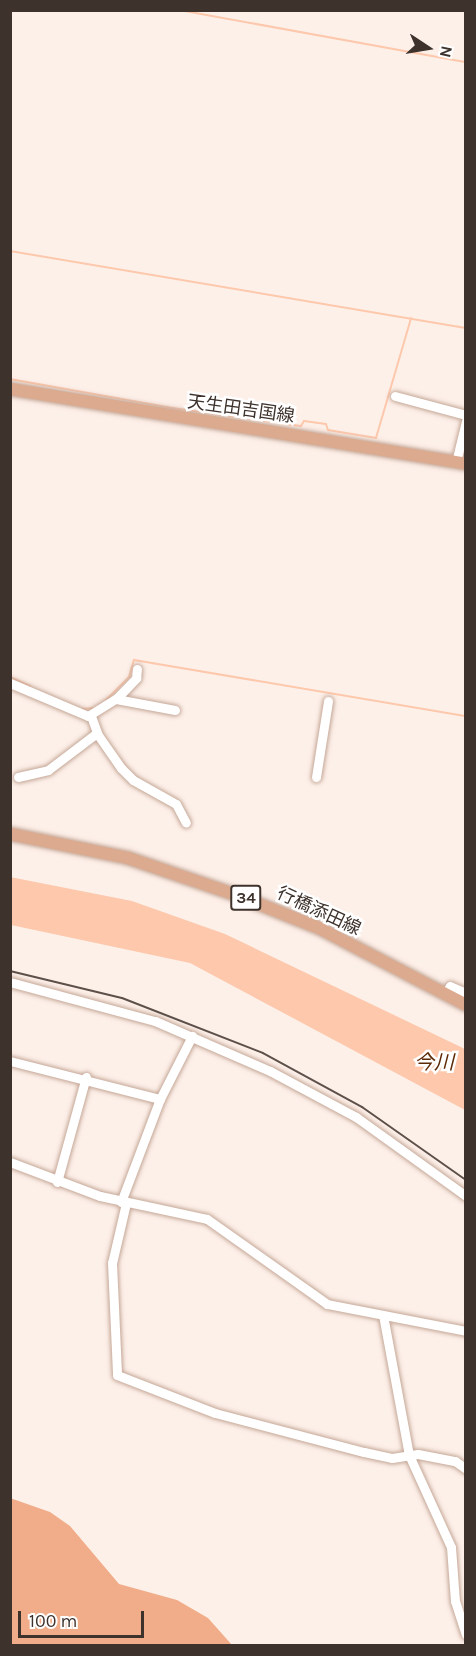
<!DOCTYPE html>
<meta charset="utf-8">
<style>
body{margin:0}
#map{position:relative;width:476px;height:1656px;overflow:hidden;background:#fdf0e9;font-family:Karla,"Noto Sans JP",sans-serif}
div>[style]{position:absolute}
.green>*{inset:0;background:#f1ad89}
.water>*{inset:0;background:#fdc8ac}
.stream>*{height:2px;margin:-1px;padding:0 1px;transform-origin:1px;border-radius:1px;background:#fdc8ac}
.roads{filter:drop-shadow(0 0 2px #c5a797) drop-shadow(0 0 2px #c5a797)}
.minor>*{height:9px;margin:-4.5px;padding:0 4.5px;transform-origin:4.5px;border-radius:4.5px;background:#fff}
.major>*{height:12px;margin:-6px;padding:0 6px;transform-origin:6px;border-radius:6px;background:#dcab8f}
.rail>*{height:2px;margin:-1px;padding:0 1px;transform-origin:1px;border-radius:1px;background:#5d504a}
span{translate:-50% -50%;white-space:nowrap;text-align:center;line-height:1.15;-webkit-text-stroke:5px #fff;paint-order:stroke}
.shield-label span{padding:2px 4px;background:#fff;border:2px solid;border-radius:4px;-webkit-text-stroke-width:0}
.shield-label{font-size:16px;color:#3e322c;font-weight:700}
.street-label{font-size:18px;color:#3e322c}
.water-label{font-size:20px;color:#5d2804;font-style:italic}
.frame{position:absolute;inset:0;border:12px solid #3e322c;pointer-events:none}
.north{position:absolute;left:398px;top:18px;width:60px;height:60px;-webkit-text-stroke:4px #fff;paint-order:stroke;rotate:102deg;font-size:16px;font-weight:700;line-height:24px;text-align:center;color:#3e322c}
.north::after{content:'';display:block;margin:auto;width:21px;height:27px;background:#3e322c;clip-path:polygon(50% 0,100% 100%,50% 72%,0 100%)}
.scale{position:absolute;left:18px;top:1611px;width:126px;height:27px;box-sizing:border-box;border:3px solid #3e322c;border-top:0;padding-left:8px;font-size:18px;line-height:21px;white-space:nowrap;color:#3e322c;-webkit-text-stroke:4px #fff;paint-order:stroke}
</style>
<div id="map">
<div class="green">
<div style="clip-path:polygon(10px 1498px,50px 1512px,70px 1526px,119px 1584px,177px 1600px,208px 1618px,232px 1645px,11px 1645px)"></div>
</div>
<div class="water">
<div style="clip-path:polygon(10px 877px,132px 901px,225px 934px,465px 1049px,465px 1110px,190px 963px,11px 925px)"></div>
</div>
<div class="stream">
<div style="left:179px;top:10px;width:292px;rotate:10.3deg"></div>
<div style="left:10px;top:251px;width:462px;rotate:9.6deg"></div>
<div style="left:10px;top:379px;width:166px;rotate:10.1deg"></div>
<div style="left:173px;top:408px;width:129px;rotate:8deg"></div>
<div style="left:301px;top:426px;width:6px;rotate:-59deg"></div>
<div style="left:304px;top:421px;width:22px;rotate:8deg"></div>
<div style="left:326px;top:424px;width:6px;rotate:72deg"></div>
<div style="left:328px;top:430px;width:49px;rotate:9.5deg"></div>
<div style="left:376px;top:438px;width:125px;rotate:-73.7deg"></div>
<div style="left:10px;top:677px;width:22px;rotate:24deg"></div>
<div style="left:106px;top:700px;width:33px;rotate:-45deg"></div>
<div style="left:129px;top:677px;width:18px;rotate:-74deg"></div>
<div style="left:134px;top:660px;width:337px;rotate:9.6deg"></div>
<div style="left:81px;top:709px;width:12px;rotate:-5deg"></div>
</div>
<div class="roads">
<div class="minor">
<div style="left:395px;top:396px;width:73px;rotate:15deg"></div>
<div style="left:456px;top:462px;width:42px;rotate:-76.3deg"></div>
<div style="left:10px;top:683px;width:85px;rotate:22.9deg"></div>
<div style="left:88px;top:716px;width:34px;rotate:-32deg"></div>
<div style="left:117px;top:698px;width:28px;rotate:-46deg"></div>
<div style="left:136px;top:678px;width:9px;rotate:-84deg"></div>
<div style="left:116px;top:699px;width:60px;rotate:10.6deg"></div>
<div style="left:91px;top:716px;width:20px;rotate:70deg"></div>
<div style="left:98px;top:735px;width:40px;rotate:55.1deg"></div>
<div style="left:121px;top:768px;width:17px;rotate:45deg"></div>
<div style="left:133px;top:780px;width:49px;rotate:29.2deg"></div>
<div style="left:176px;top:804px;width:21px;rotate:62deg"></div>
<div style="left:18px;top:777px;width:31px;rotate:-13deg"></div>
<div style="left:48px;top:770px;width:61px;rotate:-37.1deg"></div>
<div style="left:316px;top:777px;width:77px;rotate:-81deg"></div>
<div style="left:10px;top:982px;width:150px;rotate:15.1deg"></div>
<div style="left:155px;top:1021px;width:125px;rotate:23.5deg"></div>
<div style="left:270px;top:1071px;width:98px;rotate:28.1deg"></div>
<div style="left:356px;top:1117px;width:135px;rotate:35.7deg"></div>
<div style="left:445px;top:994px;width:9px;rotate:-58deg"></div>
<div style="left:450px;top:986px;width:17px;rotate:24deg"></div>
<div style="left:10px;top:1061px;width:155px;rotate:14.2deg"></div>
<div style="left:10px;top:1162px;width:96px;rotate:20.7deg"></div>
<div style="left:100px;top:1196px;width:109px;rotate:12.1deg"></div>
<div style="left:207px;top:1219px;width:147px;rotate:35.3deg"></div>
<div style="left:327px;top:1304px;width:142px;rotate:11deg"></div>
<div style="left:57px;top:1182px;width:109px;rotate:-74.6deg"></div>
<div style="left:121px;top:1202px;width:110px;rotate:-69.3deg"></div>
<div style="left:160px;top:1099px;width:71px;rotate:-63.1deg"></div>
<div style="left:126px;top:1203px;width:62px;rotate:103.1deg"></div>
<div style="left:112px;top:1263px;width:112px;rotate:87.4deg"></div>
<div style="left:117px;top:1375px;width:105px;rotate:21.2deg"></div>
<div style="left:215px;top:1413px;width:154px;rotate:14.7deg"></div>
<div style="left:364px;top:1452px;width:29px;rotate:12deg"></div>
<div style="left:392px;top:1458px;width:26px;rotate:-9deg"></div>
<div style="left:418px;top:1454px;width:38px;rotate:11deg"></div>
<div style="left:455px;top:1461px;width:14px;rotate:36deg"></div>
<div style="left:383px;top:1315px;width:142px;rotate:79.5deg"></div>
<div style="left:409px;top:1455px;width:101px;rotate:65.5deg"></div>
<div style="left:451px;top:1547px;width:54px;rotate:85.8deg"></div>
<div style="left:455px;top:1601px;width:35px;rotate:72deg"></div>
</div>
<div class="major">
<div style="left:10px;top:389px;width:462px;rotate:9.3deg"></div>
<div style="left:10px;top:834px;width:120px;rotate:11.5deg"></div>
<div style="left:128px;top:858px;width:114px;rotate:18.9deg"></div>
<div style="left:236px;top:895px;width:89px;rotate:21.7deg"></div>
<div style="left:319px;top:928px;width:166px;rotate:27.6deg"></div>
</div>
</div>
<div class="rail">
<div style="left:10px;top:971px;width:115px;rotate:13.6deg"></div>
<div style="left:122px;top:998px;width:151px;rotate:21.3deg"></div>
<div style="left:263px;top:1053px;width:113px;rotate:28.6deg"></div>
<div style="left:362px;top:1107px;width:127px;rotate:35.1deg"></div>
</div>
<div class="shield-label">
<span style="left:246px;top:898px">34</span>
</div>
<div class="street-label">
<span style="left:241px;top:409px;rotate:8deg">天生田吉国線</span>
<span style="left:319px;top:911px;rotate:25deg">行橋添田線</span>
</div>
<div class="water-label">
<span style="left:434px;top:1062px">今川</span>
</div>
<div class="frame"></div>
<div class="north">N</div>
<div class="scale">100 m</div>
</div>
